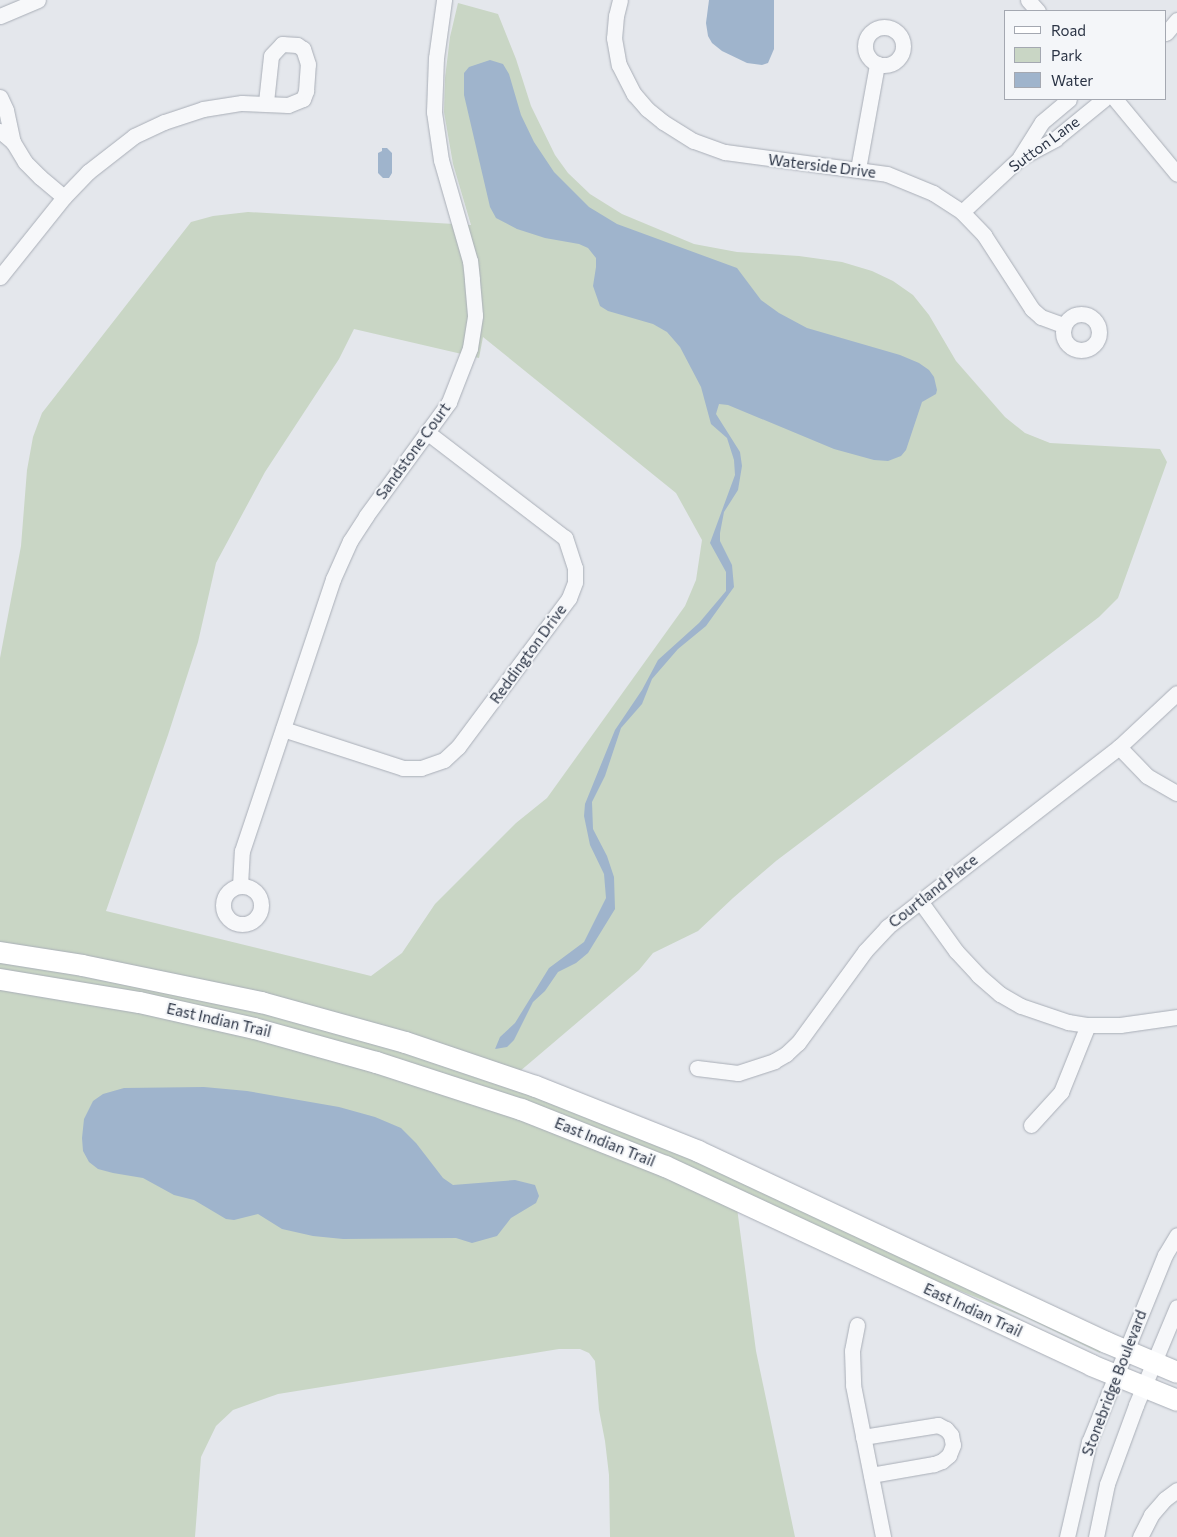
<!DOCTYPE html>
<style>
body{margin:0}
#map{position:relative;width:1177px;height:1537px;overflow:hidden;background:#e4e7ec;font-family:Commissioner,sans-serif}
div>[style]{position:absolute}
.green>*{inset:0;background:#c9d6c5}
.water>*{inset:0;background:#9fb4cc}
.roads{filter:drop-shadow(0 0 1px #a9aeb7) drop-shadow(0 0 1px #a9aeb7)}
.minor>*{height:15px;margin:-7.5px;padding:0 7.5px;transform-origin:7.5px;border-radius:7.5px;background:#f7f8fa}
.minor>.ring{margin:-7.5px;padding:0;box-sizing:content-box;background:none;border:15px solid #f7f8fa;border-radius:50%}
.secondary>*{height:21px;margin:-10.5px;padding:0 10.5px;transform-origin:10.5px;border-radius:10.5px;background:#fff}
span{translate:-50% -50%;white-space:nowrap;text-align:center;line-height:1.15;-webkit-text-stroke:4px #f4f6f9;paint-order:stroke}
.street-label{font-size:15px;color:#2b3445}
.legend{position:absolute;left:1004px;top:10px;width:162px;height:90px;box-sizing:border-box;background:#f4f6f9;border:1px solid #a4a8b1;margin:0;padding:6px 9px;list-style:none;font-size:15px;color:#2b3445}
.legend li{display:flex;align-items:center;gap:10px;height:25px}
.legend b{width:25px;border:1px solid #a4a8b1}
</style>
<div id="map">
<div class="green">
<div style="clip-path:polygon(evenodd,458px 3px,498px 14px,516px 59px,531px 106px,555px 155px,568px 173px,590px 194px,622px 214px,694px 244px,737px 252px,799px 256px,842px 262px,872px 271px,893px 281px,913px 295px,929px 315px,956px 361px,1005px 417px,1025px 433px,1050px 443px,1160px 449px,1167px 462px,1118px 598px,1099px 617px,776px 861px,733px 898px,698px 931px,653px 953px,639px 970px,519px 1072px,0 943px,0 658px,21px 546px,27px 470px,33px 437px,42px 413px,191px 222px,213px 216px,248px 212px,471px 225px,453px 164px,444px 112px,445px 78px,450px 37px,458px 3px,354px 329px,479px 358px,483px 337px,676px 493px,702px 540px,696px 580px,685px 606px,547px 798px,516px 823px,435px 904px,402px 953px,371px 976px,106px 911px,168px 735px,198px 642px,216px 563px,265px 472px,339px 359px,354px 329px)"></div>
<div style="clip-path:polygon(0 960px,273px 1014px,457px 1068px,650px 1140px,1101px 1350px,1100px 1353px,1025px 1317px,928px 1278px,608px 1133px,0 970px)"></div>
<div style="clip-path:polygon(0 988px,149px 1012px,371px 1067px,481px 1105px,663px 1175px,737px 1208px,756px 1351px,795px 1537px,610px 1537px,609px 1475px,605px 1441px,599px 1410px,595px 1361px,589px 1353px,580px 1349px,559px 1349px,278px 1394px,233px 1410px,216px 1426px,201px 1457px,195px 1537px,0 1537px)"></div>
</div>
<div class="water">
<div style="clip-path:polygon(709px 0,774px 0,774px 49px,768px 63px,762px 65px,747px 63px,722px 51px,712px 43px,708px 36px,706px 23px)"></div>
<div style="clip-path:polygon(490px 60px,503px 64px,509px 74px,521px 115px,534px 142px,554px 172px,589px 207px,617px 224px,737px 268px,761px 300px,779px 313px,807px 328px,900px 355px,919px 363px,929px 370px,934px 377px,937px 390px,936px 394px,922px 402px,906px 450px,901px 456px,888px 461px,874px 460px,834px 449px,728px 405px,719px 404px,716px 414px,740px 452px,742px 466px,738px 490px,724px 512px,720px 533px,720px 541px,732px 565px,734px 587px,706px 626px,678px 649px,652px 679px,642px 704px,621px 728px,605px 776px,592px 802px,593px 829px,607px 856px,614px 877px,615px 909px,588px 953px,576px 963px,558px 972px,545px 991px,533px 1002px,514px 1040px,507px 1047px,495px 1049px,500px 1037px,515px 1023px,549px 968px,584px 942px,606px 898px,604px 874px,590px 845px,584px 816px,585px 804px,615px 730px,642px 690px,658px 660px,699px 623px,726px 591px,726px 572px,710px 543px,735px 475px,734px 460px,727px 438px,711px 424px,701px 387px,680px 347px,667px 332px,653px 324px,608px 311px,600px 306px,593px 286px,596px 267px,596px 258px,588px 248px,579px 244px,545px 238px,517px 229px,496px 218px,490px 207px,464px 95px,464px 73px,469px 67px)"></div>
<div style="clip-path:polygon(382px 148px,387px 148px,392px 153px,392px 173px,389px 178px,383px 178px,378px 173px,378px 153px,382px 151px)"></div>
<div style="clip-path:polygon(204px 1087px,247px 1091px,339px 1107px,375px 1117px,401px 1128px,416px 1143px,443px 1178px,453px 1185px,515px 1180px,535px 1185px,539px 1196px,536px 1203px,511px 1218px,497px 1236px,472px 1243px,456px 1238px,343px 1239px,313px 1236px,282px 1229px,258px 1214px,234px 1220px,226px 1219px,194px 1200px,174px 1195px,143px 1178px,113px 1173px,98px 1169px,89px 1162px,83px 1151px,82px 1138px,84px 1119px,93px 1101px,103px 1094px,124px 1088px)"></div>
</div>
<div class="roads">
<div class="minor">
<div style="left:620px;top:0;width:16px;rotate:104deg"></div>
<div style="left:616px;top:16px;width:22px;rotate:95deg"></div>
<div style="left:614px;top:38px;width:27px;rotate:80deg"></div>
<div style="left:619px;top:65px;width:33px;rotate:63deg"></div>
<div style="left:634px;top:94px;width:20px;rotate:49deg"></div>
<div style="left:647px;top:109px;width:21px;rotate:39deg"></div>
<div style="left:663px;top:122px;width:36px;rotate:32deg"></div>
<div style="left:694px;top:141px;width:33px;rotate:20deg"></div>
<div style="left:725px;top:152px;width:163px;rotate:7.7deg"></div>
<div style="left:887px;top:174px;width:50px;rotate:22.4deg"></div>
<div style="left:933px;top:193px;width:35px;rotate:33deg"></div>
<div style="left:962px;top:212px;width:32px;rotate:46deg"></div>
<div style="left:984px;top:235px;width:88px;rotate:57deg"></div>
<div style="left:1032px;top:309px;width:12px;rotate:42deg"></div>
<div style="left:1041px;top:317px;width:23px;rotate:20deg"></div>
<div style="left:1028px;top:0;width:15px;rotate:48deg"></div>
<div style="left:0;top:16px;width:41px;rotate:-22.8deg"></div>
<div class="ring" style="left:865px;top:27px;width:23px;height:23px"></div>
<div style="left:1166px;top:33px;width:17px;rotate:-50deg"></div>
<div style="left:0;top:97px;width:14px;rotate:65deg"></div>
<div style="left:6px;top:110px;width:33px;rotate:78deg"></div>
<div style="left:1115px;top:99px;width:97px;rotate:50.4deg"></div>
<div style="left:0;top:131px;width:17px;rotate:40deg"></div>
<div style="left:13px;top:142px;width:23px;rotate:59deg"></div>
<div style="left:25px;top:162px;width:21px;rotate:45deg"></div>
<div style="left:40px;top:177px;width:31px;rotate:40deg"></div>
<div style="left:1020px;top:157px;width:41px;rotate:-57.8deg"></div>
<div style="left:1042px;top:122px;width:35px;rotate:-40deg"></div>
<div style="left:858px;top:169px;width:107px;rotate:-79.7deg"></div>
<div style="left:962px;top:212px;width:79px;rotate:-43deg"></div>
<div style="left:1020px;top:158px;width:40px;rotate:-28deg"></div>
<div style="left:1055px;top:139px;width:63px;rotate:-39.2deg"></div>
<div style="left:0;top:277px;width:102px;rotate:-51.3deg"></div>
<div style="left:64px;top:197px;width:35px;rotate:-46deg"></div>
<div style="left:88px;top:172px;width:58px;rotate:-38deg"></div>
<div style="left:134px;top:136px;width:33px;rotate:-25deg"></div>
<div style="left:164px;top:122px;width:41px;rotate:-18.4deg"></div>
<div style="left:203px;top:109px;width:39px;rotate:-9deg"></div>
<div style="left:242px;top:103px;width:46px;rotate:2.5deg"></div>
<div style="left:288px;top:105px;width:16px;rotate:-22deg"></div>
<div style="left:303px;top:99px;width:9px;rotate:-69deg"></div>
<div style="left:306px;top:91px;width:27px;rotate:-86deg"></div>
<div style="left:308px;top:64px;width:16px;rotate:-108deg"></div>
<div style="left:303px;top:49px;width:7px;rotate:-146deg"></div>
<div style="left:297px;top:45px;width:15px;rotate:-176deg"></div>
<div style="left:282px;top:44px;width:16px;rotate:133deg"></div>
<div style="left:271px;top:56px;width:46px;rotate:96.2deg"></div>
<div class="ring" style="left:1063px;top:314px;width:21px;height:21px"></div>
<div style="left:283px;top:729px;width:126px;rotate:18deg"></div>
<div style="left:403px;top:768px;width:18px"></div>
<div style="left:421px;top:768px;width:24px;rotate:-19deg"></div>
<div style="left:444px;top:760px;width:19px;rotate:-43deg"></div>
<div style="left:458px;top:747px;width:186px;rotate:-53.3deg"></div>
<div style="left:569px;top:598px;width:17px;rotate:-69deg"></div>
<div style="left:575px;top:582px;width:14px;rotate:-90deg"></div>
<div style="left:575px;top:568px;width:32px;rotate:-108deg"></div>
<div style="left:565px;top:538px;width:173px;rotate:-142.5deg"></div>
<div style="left:1119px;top:747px;width:40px;rotate:46deg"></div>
<div style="left:1147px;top:776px;width:34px;rotate:30deg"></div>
<div style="left:240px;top:886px;width:35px;rotate:-87deg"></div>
<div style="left:242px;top:851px;width:287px;rotate:-71.5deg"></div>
<div style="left:333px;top:579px;width:42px;rotate:-65.9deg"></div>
<div style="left:350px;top:541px;width:30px;rotate:-57deg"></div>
<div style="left:366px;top:516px;width:141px;rotate:-53.9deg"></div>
<div style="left:449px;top:402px;width:58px;rotate:-68.7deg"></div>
<div style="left:470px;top:348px;width:33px;rotate:-81deg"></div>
<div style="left:475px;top:315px;width:36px;rotate:-95deg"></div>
<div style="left:472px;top:279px;width:18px;rotate:-96deg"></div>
<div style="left:470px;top:261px;width:105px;rotate:-106deg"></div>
<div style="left:441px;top:160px;width:49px;rotate:-98.3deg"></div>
<div style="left:434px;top:112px;width:54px;rotate:-87.9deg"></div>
<div style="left:436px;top:58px;width:59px;rotate:-82.1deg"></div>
<div class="ring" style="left:223px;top:886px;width:23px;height:23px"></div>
<div style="left:920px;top:901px;width:62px;rotate:54.2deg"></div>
<div style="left:956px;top:951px;width:33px;rotate:47deg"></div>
<div style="left:978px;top:975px;width:29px;rotate:41deg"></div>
<div style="left:1000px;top:994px;width:24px;rotate:30deg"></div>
<div style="left:1021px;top:1006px;width:50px;rotate:18.8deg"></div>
<div style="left:1068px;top:1022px;width:20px;rotate:9deg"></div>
<div style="left:1088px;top:1025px;width:32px"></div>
<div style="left:1120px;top:1025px;width:58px;rotate:-8deg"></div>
<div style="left:697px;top:1068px;width:41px;rotate:7deg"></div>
<div style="left:738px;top:1073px;width:38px;rotate:-18deg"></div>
<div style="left:774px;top:1061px;width:14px;rotate:-30deg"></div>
<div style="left:786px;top:1054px;width:16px;rotate:-43deg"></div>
<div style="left:798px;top:1043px;width:114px;rotate:-53.9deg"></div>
<div style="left:865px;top:951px;width:33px;rotate:-47deg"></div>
<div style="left:887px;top:927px;width:294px;rotate:-37.8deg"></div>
<div style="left:1119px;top:747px;width:79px;rotate:-43deg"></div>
<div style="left:1031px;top:1125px;width:45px;rotate:-47.7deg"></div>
<div style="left:1061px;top:1092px;width:72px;rotate:-68.1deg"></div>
<div style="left:857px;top:1325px;width:26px;rotate:101deg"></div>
<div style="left:852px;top:1351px;width:34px;rotate:88deg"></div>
<div style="left:853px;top:1385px;width:155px;rotate:78.8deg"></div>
<div style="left:863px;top:1437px;width:76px;rotate:-9.1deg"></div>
<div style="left:938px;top:1425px;width:9px;rotate:27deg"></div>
<div style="left:946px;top:1429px;width:8px;rotate:50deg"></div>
<div style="left:951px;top:1435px;width:10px;rotate:79deg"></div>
<div style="left:953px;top:1445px;width:11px;rotate:112deg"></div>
<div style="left:949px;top:1455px;width:9px;rotate:139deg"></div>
<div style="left:942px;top:1461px;width:9px;rotate:159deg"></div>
<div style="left:934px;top:1464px;width:64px;rotate:170.1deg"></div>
<div style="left:1067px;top:1537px;width:98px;rotate:-77deg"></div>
<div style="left:1089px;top:1442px;width:202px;rotate:-67.9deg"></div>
<div style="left:1165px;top:1255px;width:23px;rotate:-59deg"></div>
<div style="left:1096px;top:1537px;width:54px;rotate:-78.3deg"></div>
<div style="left:1107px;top:1484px;width:84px;rotate:-69.8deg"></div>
<div style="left:1136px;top:1405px;width:106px;rotate:-67.3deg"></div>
<div style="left:1140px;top:1537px;width:25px;rotate:-63deg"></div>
<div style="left:1151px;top:1515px;width:21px;rotate:-49deg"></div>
<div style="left:1165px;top:1499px;width:15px;rotate:-37deg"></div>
</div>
<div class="secondary">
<div style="left:0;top:952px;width:83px;rotate:9deg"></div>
<div style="left:82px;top:965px;width:183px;rotate:11.7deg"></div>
<div style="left:261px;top:1002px;width:149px;rotate:15.5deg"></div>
<div style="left:405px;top:1042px;width:137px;rotate:18.7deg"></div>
<div style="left:535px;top:1086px;width:175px;rotate:21.7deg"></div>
<div style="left:698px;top:1151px;width:450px;rotate:25.1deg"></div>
<div style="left:1106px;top:1342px;width:77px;rotate:22.9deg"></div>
<div style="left:0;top:979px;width:141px;rotate:9.4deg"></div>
<div style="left:139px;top:1002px;width:118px;rotate:12.7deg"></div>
<div style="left:254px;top:1028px;width:127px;rotate:15.6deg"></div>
<div style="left:376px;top:1062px;width:152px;rotate:18deg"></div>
<div style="left:521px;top:1109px;width:155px;rotate:21.6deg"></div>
<div style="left:665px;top:1166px;width:470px;rotate:25deg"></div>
<div style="left:1091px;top:1365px;width:93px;rotate:22.1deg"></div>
</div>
</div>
<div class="street-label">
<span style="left:1044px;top:144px;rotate:-36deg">Sutton Lane</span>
<span style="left:822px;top:166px;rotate:7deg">Waterside Drive</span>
<span style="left:413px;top:451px;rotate:-54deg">Sandstone Court</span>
<span style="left:528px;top:654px;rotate:-54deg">Reddington Drive</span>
<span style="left:933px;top:891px;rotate:-38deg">Courtland Place</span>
<span style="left:219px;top:1020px;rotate:13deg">East Indian Trail</span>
<span style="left:605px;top:1142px;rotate:22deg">East Indian Trail</span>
<span style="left:973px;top:1310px;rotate:25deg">East Indian Trail</span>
<span style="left:1114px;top:1383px;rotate:-69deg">Stonebridge Boulevard</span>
</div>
<ul class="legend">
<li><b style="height:6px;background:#fff"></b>Road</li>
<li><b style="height:14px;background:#c9d6c5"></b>Park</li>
<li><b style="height:14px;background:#9fb4cc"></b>Water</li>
</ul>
</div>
